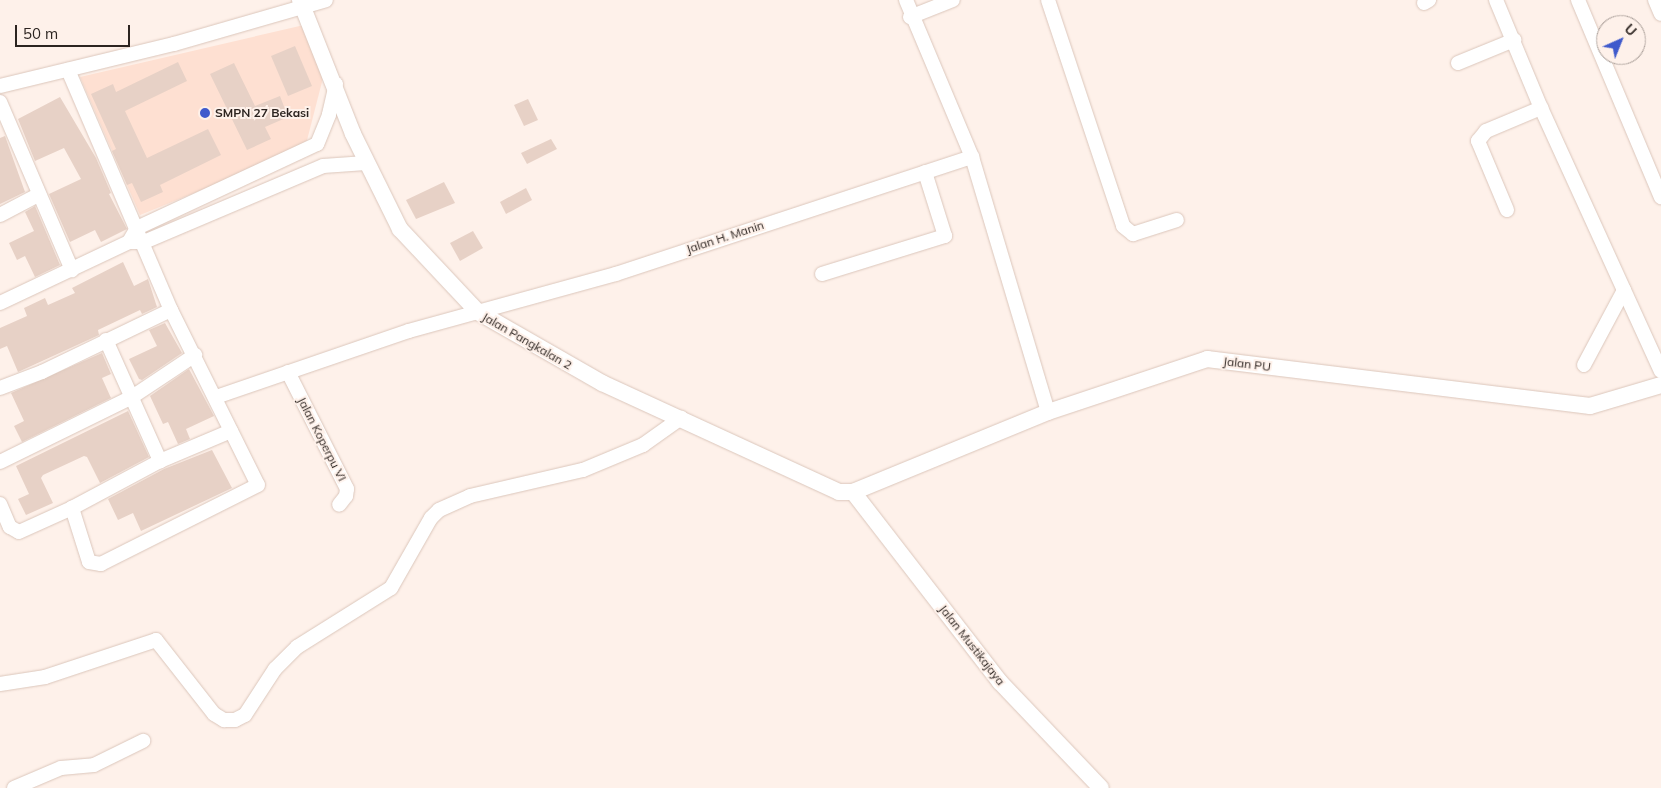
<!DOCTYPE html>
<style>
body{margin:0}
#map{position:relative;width:1661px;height:788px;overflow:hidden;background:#fef1ea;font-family:Mulish,sans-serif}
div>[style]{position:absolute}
.built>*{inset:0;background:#fee0d2}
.building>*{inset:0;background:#e7d1c6}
.roads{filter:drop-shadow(0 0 1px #dbc6bb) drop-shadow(0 0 1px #dbc6bb)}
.minor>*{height:14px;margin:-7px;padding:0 7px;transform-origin:7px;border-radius:7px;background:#fff}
.tertiary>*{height:16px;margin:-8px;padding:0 8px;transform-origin:8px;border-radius:8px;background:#fff}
.dots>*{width:14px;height:14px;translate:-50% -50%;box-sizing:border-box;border:2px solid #fef1ea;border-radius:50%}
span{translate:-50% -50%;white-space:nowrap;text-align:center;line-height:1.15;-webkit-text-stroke:4px #fef1ea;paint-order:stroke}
.poi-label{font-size:12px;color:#2c2420;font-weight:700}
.left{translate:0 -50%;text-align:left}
.street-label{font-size:12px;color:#2c2420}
.north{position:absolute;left:1596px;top:15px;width:50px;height:50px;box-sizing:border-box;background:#fef1ea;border:1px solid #aa9f99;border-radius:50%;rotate:44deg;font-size:14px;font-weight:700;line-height:20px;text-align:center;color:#2c2420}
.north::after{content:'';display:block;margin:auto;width:18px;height:22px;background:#3f5acc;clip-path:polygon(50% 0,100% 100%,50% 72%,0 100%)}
.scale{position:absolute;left:15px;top:25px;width:115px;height:22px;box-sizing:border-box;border:2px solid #2c2420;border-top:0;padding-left:6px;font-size:15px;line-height:18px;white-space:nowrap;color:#2c2420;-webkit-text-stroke:4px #fef1ea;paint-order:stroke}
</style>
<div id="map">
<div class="built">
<div style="clip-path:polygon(304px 25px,324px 74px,305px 148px,140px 215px,80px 77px)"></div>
</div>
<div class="building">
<div style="clip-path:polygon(295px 46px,312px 86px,288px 96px,271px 56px)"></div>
<div style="clip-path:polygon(178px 62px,187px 81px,125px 111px,147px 158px,208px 129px,221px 155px,160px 185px,163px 192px,141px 202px,132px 183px,127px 185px,112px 151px,116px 149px,91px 94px,113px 84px,116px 92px)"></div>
<div style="clip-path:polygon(234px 63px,255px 106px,280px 96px,288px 117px,265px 127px,271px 139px,247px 150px,210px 74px)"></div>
<div style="clip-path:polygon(60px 97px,96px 158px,111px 193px,109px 194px,127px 229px,101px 242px,95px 230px,70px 242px,49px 194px,81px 179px,64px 148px,35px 161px,18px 119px)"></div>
<div style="clip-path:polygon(528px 99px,538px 120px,524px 126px,514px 105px)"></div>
<div style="clip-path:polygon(5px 136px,25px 192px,0 204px,0 138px)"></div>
<div style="clip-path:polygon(551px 139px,557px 149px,527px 164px,521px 153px)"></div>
<div style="clip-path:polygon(444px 182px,455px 203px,416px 219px,406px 200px)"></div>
<div style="clip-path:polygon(526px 188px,532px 200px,506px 214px,500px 202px)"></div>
<div style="clip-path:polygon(35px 206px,60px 265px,35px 277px,25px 256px,17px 260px,9px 243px,34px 231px,25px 212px)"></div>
<div style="clip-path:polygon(473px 231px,483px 248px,460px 261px,450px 243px)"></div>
<div style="clip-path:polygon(123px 262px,134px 286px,148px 279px,157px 307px,142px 314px,140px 310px,98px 330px,99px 335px,18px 372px,7px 346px,0 349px,0 328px,27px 316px,24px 308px,45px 298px,48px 305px,75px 293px,72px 288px)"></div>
<div style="clip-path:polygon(165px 323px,182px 353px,142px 380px,139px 379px,129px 359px,157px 346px,149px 330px)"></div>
<div style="clip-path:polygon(102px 353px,111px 374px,102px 378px,111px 398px,22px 442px,14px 426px,24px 421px,11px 393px)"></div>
<div style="clip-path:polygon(189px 369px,214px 416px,186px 429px,190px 439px,178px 444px,168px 422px,163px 424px,150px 396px)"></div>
<div style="clip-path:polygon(128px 411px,149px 457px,100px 483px,87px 457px,84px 456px,43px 475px,41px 478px,53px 503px,26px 515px,18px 499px,29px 494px,16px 466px)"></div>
<div style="clip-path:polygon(212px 450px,232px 488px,141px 531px,133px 513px,118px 520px,108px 499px,164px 469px)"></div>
</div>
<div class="roads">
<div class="minor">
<div style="left:906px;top:0;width:170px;rotate:67.2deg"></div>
<div style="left:972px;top:157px;width:266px;rotate:73.4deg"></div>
<div style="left:1048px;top:0;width:238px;rotate:71.6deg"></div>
<div style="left:1123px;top:226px;width:13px;rotate:39deg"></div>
<div style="left:1133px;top:234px;width:46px;rotate:-17.7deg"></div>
<div style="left:1496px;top:0;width:117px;rotate:67.4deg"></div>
<div style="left:1541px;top:108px;width:289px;rotate:65.5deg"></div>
<div style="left:1578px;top:0;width:214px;rotate:67.2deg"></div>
<div style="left:1655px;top:0;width:15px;rotate:67deg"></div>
<div style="left:1424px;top:3px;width:6px;rotate:-31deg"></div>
<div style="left:910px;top:17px;width:46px;rotate:-21.6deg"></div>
<div style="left:1458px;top:63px;width:61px;rotate:-22.3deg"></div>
<div style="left:68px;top:70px;width:261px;rotate:66.8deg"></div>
<div style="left:171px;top:310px;width:195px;rotate:63.6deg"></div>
<div style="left:258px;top:485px;width:176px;rotate:153.3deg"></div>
<div style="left:101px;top:564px;width:12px;rotate:-171deg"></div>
<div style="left:89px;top:562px;width:57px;rotate:-107.5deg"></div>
<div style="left:336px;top:84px;width:32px;rotate:103deg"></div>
<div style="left:329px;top:115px;width:31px;rotate:112deg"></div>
<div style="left:317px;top:144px;width:199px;rotate:155deg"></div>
<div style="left:137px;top:228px;width:16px;rotate:120deg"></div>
<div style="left:129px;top:242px;width:15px"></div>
<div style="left:144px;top:242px;width:194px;rotate:-23deg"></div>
<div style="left:323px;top:166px;width:43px;rotate:-4deg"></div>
<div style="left:0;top:86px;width:179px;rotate:-13.6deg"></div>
<div style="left:174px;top:44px;width:158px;rotate:-16.1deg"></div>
<div style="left:0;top:102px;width:183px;rotate:66.8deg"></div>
<div style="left:1507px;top:210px;width:75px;rotate:-112.8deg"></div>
<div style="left:1478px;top:141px;width:13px;rotate:-51deg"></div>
<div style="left:1486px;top:131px;width:60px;rotate:-22.7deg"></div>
<div style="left:0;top:215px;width:43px;rotate:-27.8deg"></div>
<div style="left:822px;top:274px;width:129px;rotate:-17.2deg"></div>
<div style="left:945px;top:236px;width:67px;rotate:-107.4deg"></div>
<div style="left:0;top:303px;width:143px;rotate:-25.3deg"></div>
<div style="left:106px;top:340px;width:133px;rotate:65.9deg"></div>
<div style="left:1584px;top:365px;width:85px;rotate:-61.9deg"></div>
<div style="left:288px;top:372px;width:131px;rotate:63.2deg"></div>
<div style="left:347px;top:489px;width:7px;rotate:98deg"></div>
<div style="left:346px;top:496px;width:11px;rotate:128deg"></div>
<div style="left:0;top:388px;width:45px;rotate:-20.9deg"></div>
<div style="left:42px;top:372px;width:143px;rotate:-25.7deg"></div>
<div style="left:216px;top:397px;width:204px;rotate:-18.9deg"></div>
<div style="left:409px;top:331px;width:215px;rotate:-15.4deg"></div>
<div style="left:616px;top:274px;width:375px;rotate:-18.2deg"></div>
<div style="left:0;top:462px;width:147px;rotate:-26.2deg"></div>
<div style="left:132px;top:397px;width:76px;rotate:-33.7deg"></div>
<div style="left:0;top:504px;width:25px;rotate:67deg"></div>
<div style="left:10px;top:527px;width:10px;rotate:29deg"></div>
<div style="left:19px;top:532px;width:58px;rotate:-24.4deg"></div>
<div style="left:72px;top:508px;width:100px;rotate:-28.1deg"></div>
<div style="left:160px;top:461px;width:77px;rotate:-22.9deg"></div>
<div style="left:0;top:684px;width:46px;rotate:-8.8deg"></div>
<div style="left:45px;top:677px;width:117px;rotate:-18.4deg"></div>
<div style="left:156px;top:640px;width:94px;rotate:51.9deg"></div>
<div style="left:214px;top:714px;width:12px;rotate:31deg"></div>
<div style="left:224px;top:720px;width:11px"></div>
<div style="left:235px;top:720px;width:11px;rotate:-27deg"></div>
<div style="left:245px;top:715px;width:55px;rotate:-56.9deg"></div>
<div style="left:275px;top:669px;width:31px;rotate:-45deg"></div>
<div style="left:297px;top:647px;width:111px;rotate:-32.1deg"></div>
<div style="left:391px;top:588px;width:81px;rotate:-60.3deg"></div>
<div style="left:431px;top:518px;width:11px;rotate:-45deg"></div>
<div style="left:439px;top:510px;width:34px;rotate:-24deg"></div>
<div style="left:470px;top:496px;width:116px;rotate:-13deg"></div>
<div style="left:583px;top:470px;width:65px;rotate:-22.6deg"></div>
<div style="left:643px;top:445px;width:47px;rotate:-35.4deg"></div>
<div style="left:14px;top:788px;width:51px;rotate:-23.1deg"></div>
<div style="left:61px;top:768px;width:33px;rotate:-5deg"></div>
<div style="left:94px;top:765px;width:55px;rotate:-26.1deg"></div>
</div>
<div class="tertiary">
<div style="left:300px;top:0;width:144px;rotate:68.4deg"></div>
<div style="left:353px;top:134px;width:106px;rotate:63.7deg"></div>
<div style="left:400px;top:229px;width:114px;rotate:46.8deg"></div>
<div style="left:478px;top:312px;width:143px;rotate:29.8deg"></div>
<div style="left:602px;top:383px;width:261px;rotate:24.7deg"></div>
<div style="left:839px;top:492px;width:14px"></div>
<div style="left:853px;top:492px;width:211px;rotate:-22.3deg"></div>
<div style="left:1048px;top:412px;width:168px;rotate:-18.4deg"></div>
<div style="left:1207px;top:359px;width:386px;rotate:7deg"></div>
<div style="left:1590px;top:406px;width:74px;rotate:-16.5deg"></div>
<div style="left:853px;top:492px;width:240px;rotate:52.3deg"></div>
<div style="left:1000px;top:682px;width:146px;rotate:46.4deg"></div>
</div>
</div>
<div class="dots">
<div style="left:205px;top:113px;background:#3f5acc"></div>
</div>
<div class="poi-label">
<span class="left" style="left:215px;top:113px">SMPN 27 Bekasi</span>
</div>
<div class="street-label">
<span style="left:725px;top:237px;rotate:-18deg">Jalan H. Manin</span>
<span style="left:527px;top:341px;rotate:30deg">Jalan Pangkalan 2</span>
<span style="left:1247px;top:364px;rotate:7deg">Jalan PU</span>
<span style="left:322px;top:439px;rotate:63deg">Jalan Koperpu VI</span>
<span style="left:972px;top:645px;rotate:52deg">Jalan Mustikajaya</span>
</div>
<div class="north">U</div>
<div class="scale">50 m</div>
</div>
